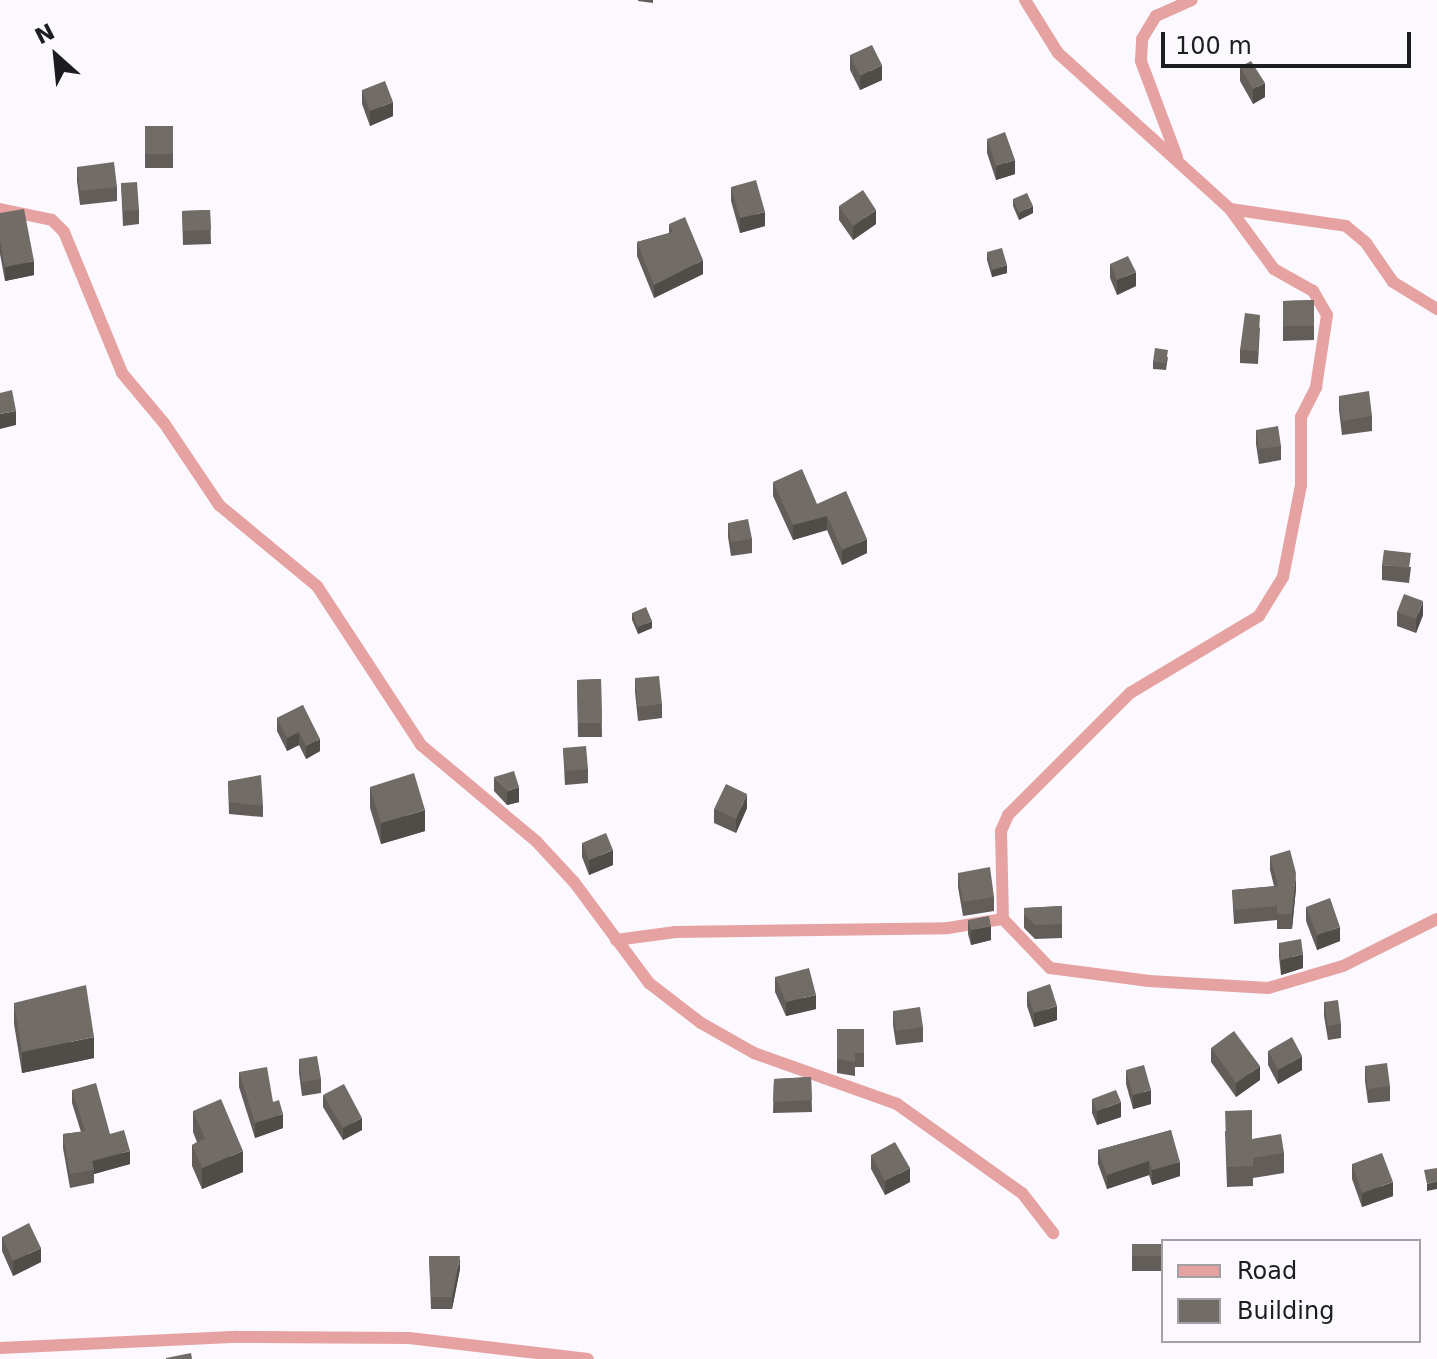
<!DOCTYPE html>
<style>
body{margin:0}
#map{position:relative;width:1437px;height:1359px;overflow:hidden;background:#fbf8ff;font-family:"DejaVu Sans",sans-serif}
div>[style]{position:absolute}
.minor>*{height:12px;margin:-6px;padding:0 6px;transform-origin:6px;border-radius:6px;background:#e5a2a1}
.wall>*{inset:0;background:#625d59}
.shaded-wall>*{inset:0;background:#504c48}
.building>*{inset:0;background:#726c67}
span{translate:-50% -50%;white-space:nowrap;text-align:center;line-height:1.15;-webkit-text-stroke:7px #fbf8ff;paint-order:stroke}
.legend{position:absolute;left:1161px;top:1239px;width:260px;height:104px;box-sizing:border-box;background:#fbf8ff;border:2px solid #a2a0a5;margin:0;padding:10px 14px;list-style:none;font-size:24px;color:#1d1c1e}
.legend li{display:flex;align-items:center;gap:16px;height:40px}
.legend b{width:40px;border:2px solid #a2a0a5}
.north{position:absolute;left:16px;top:16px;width:80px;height:80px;-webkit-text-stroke:6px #fbf8ff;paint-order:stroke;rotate:333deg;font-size:22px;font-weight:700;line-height:32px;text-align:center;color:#1d1c1e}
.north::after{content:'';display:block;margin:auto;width:28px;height:36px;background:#1d1c1e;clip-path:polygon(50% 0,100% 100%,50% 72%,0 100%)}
.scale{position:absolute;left:1161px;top:32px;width:250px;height:36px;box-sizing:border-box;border:4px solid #1d1c1e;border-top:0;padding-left:10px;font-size:24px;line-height:28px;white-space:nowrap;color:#1d1c1e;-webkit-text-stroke:6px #fbf8ff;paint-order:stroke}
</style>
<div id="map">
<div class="minor">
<div style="left:1025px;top:0;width:62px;rotate:58.1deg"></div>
<div style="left:1058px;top:53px;width:232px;rotate:42.2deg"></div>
<div style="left:1230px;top:209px;width:117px;rotate:8.3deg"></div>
<div style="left:1346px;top:226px;width:26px;rotate:40deg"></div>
<div style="left:1366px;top:243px;width:47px;rotate:55.3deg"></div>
<div style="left:1393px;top:282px;width:52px;rotate:31.5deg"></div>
<div style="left:1177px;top:157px;width:103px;rotate:-110.6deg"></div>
<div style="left:1141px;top:61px;width:22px;rotate:-87deg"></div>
<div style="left:1142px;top:39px;width:27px;rotate:-59deg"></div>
<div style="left:1156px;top:16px;width:39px;rotate:-24deg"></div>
<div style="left:0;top:209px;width:53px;rotate:11.9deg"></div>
<div style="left:52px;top:220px;width:17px;rotate:45deg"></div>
<div style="left:64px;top:232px;width:152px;rotate:67.6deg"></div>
<div style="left:122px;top:373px;width:65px;rotate:50deg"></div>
<div style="left:164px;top:423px;width:99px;rotate:56.1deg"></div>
<div style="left:219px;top:505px;width:127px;rotate:39.6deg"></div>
<div style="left:317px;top:586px;width:190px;rotate:56.8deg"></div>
<div style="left:421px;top:745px;width:150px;rotate:39.9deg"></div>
<div style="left:536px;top:841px;width:56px;rotate:47.2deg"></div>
<div style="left:574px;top:882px;width:126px;rotate:53.4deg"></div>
<div style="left:649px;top:983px;width:66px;rotate:37.6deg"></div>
<div style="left:701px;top:1023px;width:61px;rotate:29.5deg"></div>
<div style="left:754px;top:1053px;width:152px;rotate:19.6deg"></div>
<div style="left:897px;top:1104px;width:153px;rotate:35.5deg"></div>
<div style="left:1022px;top:1193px;width:51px;rotate:52.2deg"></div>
<div style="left:1003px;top:919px;width:88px;rotate:-91.3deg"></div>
<div style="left:1001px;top:831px;width:17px;rotate:-66deg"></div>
<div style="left:1008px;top:815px;width:173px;rotate:-45deg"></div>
<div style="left:1130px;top:693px;width:150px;rotate:-30.8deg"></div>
<div style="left:1259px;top:616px;width:46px;rotate:-58.4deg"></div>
<div style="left:1283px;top:577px;width:94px;rotate:-78.9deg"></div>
<div style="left:1301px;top:485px;width:68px;rotate:-90deg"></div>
<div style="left:1301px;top:417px;width:34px;rotate:-63deg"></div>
<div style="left:1316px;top:387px;width:73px;rotate:-81.3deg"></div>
<div style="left:1327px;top:315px;width:28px;rotate:-120deg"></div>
<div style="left:1313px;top:291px;width:45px;rotate:-150.6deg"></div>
<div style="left:1274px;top:269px;width:74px;rotate:-126.3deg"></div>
<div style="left:616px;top:940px;width:60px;rotate:-7.7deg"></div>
<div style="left:675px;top:932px;width:273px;rotate:-0.8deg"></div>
<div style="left:948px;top:928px;width:56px;rotate:-9.3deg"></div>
<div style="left:1003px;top:919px;width:68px;rotate:46.2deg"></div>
<div style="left:1050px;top:968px;width:100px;rotate:7.5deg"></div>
<div style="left:1149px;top:981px;width:119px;rotate:3.4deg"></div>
<div style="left:1268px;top:988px;width:78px;rotate:-16.3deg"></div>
<div style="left:1343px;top:966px;width:105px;rotate:-26.6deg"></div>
<div style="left:0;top:1348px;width:237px;rotate:-2.7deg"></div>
<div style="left:237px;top:1337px;width:172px;rotate:0.3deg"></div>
<div style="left:409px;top:1338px;width:180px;rotate:6.7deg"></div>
</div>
<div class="wall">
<div style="clip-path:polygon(638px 0,653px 0,653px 3px,638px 1px)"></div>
<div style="clip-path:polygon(850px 55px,882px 80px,860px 90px,850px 70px)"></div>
<div style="clip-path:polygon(1240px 67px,1265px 97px,1253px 104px,1240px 81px)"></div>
<div style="clip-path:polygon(362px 90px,393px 116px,370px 126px,362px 104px)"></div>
<div style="clip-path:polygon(145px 126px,173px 126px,173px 168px,145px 168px)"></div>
<div style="clip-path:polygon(987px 139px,1015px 174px,996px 180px,987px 153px)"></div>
<div style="clip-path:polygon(77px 167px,117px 187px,117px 201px,80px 205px,77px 181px)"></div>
<div style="clip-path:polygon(121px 183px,139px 210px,139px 224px,123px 226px)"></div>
<div style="clip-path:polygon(731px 187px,765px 226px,740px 233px,731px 201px)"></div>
<div style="clip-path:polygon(1013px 199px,1033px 213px,1019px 220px,1013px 206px)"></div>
<div style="clip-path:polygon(839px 206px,876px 224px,853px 240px,839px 220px)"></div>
<div style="clip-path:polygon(210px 210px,211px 244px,183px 245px,182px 211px)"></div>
<div style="clip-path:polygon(0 213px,34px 275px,5px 281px,0 254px)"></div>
<div style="clip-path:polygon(669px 224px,703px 274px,654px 298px,637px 256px,637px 242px,669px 233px)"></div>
<div style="clip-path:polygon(987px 252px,1007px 273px,992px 277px,987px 260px)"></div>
<div style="clip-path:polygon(1110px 264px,1136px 286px,1117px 295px,1110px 278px)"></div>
<div style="clip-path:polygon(1314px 300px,1314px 340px,1283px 341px,1283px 301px)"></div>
<div style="clip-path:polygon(1260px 327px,1258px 364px,1240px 363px,1240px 350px)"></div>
<div style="clip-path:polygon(1168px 357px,1166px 370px,1153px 369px,1153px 362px)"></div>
<div style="clip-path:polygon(1339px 396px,1372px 416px,1372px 431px,1342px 435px,1339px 410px)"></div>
<div style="clip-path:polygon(1256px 430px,1281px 446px,1281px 460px,1259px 464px,1256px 444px)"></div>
<div style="clip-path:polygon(773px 482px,817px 504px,867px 553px,842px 565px,827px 530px,793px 540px,773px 496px)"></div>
<div style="clip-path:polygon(728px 523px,752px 539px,752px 553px,731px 556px,728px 537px)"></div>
<div style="clip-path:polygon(1382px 565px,1411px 567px,1409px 583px,1382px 580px)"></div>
<div style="clip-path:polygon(1397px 612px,1423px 615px,1416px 633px,1397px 626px)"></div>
<div style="clip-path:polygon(632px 613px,652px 628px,638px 634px,632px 620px)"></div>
<div style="clip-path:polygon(635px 678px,662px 704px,662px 718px,638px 721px,635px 692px)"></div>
<div style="clip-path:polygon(601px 679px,602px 737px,578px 737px,577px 680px)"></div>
<div style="clip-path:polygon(303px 705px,320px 751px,306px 759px,299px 745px,287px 751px,277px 731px,277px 718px)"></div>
<div style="clip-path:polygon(563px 748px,588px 769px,588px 783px,565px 785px)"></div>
<div style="clip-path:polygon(494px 777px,519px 802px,507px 805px,494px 791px)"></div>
<div style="clip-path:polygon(228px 781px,263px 806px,263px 817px,229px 814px)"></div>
<div style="clip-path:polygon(370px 787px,425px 831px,381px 844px,370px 808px)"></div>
<div style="clip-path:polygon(747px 808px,736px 833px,714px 823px,714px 809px)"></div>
<div style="clip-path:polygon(582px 843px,613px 865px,589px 875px,582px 857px)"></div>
<div style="clip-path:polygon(1270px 856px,1296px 888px,1292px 929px,1277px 929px,1277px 920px,1234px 924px,1232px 890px,1274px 886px,1270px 870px)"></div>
<div style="clip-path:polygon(958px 873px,994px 897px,994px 911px,963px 916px,958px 887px)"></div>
<div style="clip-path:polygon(1062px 906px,1062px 938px,1035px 939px,1024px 928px,1024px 908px)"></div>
<div style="clip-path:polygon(1306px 907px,1340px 941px,1317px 950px,1306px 921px)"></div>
<div style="clip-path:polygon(968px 920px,991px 940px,971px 945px,968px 934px)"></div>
<div style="clip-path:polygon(1279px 943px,1303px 968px,1281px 975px,1279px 957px)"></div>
<div style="clip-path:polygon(775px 977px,816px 1009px,786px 1016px,775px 992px)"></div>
<div style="clip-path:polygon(1027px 992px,1057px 1020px,1034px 1027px,1027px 1006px)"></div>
<div style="clip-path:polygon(1324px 1002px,1341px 1024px,1341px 1038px,1328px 1040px,1324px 1016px)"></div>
<div style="clip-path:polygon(14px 1003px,94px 1058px,22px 1073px,14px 1024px)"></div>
<div style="clip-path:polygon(893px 1011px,923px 1027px,923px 1042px,896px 1045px,893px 1025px)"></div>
<div style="clip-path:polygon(837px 1029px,864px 1029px,864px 1067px,855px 1067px,855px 1076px,837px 1073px)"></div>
<div style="clip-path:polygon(1211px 1048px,1260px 1080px,1236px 1097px,1211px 1062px)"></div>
<div style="clip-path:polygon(1268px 1051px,1302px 1070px,1278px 1084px,1268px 1065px)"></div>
<div style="clip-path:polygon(299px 1059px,321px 1079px,321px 1093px,302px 1096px,299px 1073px)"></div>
<div style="clip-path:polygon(1365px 1066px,1390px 1086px,1390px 1101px,1368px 1103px,1365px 1081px)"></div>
<div style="clip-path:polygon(1126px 1070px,1151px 1104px,1133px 1109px,1126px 1084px)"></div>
<div style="clip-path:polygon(239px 1072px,273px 1102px,283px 1128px,255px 1138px,239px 1087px)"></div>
<div style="clip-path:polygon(811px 1077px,812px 1112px,773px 1113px,774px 1079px)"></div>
<div style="clip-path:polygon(72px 1090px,110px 1134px,130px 1164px,94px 1174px,94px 1183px,70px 1188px,63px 1148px,63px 1134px,81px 1132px,72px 1103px)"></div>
<div style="clip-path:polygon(323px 1095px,362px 1130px,343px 1140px,323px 1107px)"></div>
<div style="clip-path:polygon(1092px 1099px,1121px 1117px,1097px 1125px,1092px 1113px)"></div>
<div style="clip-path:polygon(193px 1111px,243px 1172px,202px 1189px,192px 1166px,192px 1145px,197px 1142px,193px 1132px)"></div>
<div style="clip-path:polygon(1171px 1130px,1180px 1176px,1152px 1185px,1149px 1175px,1107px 1189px,1098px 1164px,1098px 1150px)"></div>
<div style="clip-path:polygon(1225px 1131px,1252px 1139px,1284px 1153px,1284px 1173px,1253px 1178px,1253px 1186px,1227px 1187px)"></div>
<div style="clip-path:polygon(871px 1155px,910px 1182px,885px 1195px,871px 1169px)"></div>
<div style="clip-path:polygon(1352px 1164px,1393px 1196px,1362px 1207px,1352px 1179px)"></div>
<div style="clip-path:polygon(2px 1237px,41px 1262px,13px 1276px,2px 1251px)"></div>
<div style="clip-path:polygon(1132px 1244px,1163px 1244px,1163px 1271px,1132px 1271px)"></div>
<div style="clip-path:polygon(429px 1256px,460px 1269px,452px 1309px,431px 1309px)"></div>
</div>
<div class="shaded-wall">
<div style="clip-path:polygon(882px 65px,882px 80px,860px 90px,860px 76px)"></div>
<div style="clip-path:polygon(1265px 83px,1265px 97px,1253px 104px,1253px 89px)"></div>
<div style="clip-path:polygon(393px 102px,393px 116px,370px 126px,370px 111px)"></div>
<div style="clip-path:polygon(1015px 160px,1015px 174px,996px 180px,996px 166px)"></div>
<div style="clip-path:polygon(1033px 206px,1033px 213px,1019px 220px,1019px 213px)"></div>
<div style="clip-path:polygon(876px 210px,876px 224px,853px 240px,853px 226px)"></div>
<div style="clip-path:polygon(765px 212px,765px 226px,740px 233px,740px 218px)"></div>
<div style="clip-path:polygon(703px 260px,703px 274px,654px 298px,654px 285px)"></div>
<div style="clip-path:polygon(34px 261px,34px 275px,5px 281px,5px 267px)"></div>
<div style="clip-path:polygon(1007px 265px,1007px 273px,992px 277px,992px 270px)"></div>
<div style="clip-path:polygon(1136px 272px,1136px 286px,1117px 295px,1117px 280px)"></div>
<div style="clip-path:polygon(16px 411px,16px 425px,0 429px,0 414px)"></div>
<div style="clip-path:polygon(827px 516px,827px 530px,793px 540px,793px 525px)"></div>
<div style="clip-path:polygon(867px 539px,867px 553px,842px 565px,842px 550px)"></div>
<div style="clip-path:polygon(1423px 601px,1423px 615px,1416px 633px,1416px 619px)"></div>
<div style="clip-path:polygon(652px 621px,652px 628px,638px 634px,638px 627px)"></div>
<div style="clip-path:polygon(299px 732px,299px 745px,287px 751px,287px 738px)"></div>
<div style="clip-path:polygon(320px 739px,320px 751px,306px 759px,306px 746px)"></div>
<div style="clip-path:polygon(519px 787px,519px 802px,507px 805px,507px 791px)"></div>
<div style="clip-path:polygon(747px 794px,747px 808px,736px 833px,736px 819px)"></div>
<div style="clip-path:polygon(425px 810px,425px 831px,381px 844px,381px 823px)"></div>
<div style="clip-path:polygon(613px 850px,613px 865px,589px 875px,589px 860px)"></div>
<div style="clip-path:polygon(1296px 873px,1296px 888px,1292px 929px,1292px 914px)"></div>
<div style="clip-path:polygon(991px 926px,991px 940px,971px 945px,971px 930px)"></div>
<div style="clip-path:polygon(1340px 927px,1340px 941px,1317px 950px,1317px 935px)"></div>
<div style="clip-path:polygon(1303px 954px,1303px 968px,1281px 975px,1281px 960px)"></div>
<div style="clip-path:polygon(816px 995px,816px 1009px,786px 1016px,786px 1002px)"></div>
<div style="clip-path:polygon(1057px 1006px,1057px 1020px,1034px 1027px,1034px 1013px)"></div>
<div style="clip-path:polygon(94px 1037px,94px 1058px,22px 1073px,22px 1052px)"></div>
<div style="clip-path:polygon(1302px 1056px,1302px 1070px,1278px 1084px,1278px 1070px)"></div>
<div style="clip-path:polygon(1260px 1066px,1260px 1080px,1236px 1097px,1236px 1083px)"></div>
<div style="clip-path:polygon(1151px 1090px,1151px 1104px,1133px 1109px,1133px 1095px)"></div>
<div style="clip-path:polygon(1121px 1102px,1121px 1117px,1097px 1125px,1097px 1111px)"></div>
<div style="clip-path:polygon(283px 1114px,283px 1128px,255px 1138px,255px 1123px)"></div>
<div style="clip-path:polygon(362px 1118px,362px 1130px,343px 1140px,343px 1128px)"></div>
<div style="clip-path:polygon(130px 1151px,130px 1164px,94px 1174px,92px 1161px)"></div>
<div style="clip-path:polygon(243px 1151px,243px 1172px,202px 1189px,202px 1168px)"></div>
<div style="clip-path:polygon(1149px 1161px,1149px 1175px,1107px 1189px,1107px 1175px)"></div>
<div style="clip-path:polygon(1180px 1162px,1180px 1176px,1152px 1185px,1152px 1170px)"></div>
<div style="clip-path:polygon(910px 1168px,910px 1182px,885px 1195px,885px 1181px)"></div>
<div style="clip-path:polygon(1437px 1181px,1437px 1189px,1427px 1191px,1427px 1184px)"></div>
<div style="clip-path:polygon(1393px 1182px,1393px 1196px,1362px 1207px,1362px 1193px)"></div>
<div style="clip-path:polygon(41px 1248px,41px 1262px,13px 1276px,13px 1261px)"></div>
<div style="clip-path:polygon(460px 1256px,460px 1269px,452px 1309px,452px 1297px)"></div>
</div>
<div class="building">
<div style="clip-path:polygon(872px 45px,882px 65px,860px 76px,850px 55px)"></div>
<div style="clip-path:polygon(1251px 61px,1265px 83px,1253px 89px,1240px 67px)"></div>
<div style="clip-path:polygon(385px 81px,393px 102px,370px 111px,362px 90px)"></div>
<div style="clip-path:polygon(145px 126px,173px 126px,173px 154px,145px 154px)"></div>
<div style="clip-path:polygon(1005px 132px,1015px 160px,996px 166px,987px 139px)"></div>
<div style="clip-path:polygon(114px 162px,117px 187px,80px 191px,77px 167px)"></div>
<div style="clip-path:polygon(756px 180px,765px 212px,740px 218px,731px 187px)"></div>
<div style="clip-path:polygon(137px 182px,139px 210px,123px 211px,121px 183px)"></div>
<div style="clip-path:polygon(863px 190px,876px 210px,853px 226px,839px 206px)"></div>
<div style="clip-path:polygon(1027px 193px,1033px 206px,1019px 213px,1013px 199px)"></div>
<div style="clip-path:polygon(24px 209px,34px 261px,5px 267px,0 240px,0 213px)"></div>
<div style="clip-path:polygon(210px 210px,211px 230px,183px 231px,182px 211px)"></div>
<div style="clip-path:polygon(685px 217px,703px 260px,654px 285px,637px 242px,673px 232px,669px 224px)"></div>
<div style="clip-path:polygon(1002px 248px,1007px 265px,992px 270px,987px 252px)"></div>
<div style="clip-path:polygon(1128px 256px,1136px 272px,1117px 280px,1110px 264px)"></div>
<div style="clip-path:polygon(1314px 300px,1314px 326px,1283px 326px,1283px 301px)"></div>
<div style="clip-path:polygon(1245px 313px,1260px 315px,1258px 351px,1240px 350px)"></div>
<div style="clip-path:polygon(1155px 348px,1168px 350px,1166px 363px,1153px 362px)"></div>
<div style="clip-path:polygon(12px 390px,16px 411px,0 414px,0 393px)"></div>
<div style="clip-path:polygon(1369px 391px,1372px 416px,1342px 421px,1339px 396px)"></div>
<div style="clip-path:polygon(1278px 426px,1281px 446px,1259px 449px,1256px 430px)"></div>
<div style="clip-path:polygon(802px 469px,817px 504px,846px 491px,867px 539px,842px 550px,827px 516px,793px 525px,773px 482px)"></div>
<div style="clip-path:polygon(748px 519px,752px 539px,731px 542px,728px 523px)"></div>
<div style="clip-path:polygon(1384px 550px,1411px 553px,1409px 568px,1382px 565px)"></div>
<div style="clip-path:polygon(1404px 594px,1423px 601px,1416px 619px,1397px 612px)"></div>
<div style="clip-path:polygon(646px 607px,652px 621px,638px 627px,632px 613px)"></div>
<div style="clip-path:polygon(659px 676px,662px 704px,638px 707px,635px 678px)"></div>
<div style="clip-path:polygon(601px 679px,602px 723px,578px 723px,577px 680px)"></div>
<div style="clip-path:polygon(303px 705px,320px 739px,306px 746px,299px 732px,287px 738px,277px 718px)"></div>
<div style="clip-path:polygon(586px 746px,588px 769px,565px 771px,563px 748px)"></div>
<div style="clip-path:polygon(514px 771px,519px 787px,507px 791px,494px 777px)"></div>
<div style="clip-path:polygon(414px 773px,425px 810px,381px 823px,370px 787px)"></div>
<div style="clip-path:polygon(261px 775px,263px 806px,229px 802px,228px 781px)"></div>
<div style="clip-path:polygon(726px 784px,747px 794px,736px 819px,714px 809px)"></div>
<div style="clip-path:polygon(606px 833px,613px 850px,589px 860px,582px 843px)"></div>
<div style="clip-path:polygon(1290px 850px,1296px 873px,1292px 914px,1277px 914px,1277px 906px,1234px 910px,1232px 890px,1278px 886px,1270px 856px)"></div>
<div style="clip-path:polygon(990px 867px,994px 897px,963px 902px,958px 873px)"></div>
<div style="clip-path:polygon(1330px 898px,1340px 927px,1317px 935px,1306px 907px)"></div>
<div style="clip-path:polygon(1062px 906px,1062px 924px,1035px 925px,1024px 914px,1024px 908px)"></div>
<div style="clip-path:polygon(989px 916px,991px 926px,971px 930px,968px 920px)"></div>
<div style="clip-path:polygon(1301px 939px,1303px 954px,1281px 960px,1279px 943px)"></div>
<div style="clip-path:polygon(809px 968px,816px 995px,786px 1002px,775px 977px)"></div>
<div style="clip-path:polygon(1050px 984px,1057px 1006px,1034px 1013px,1027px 992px)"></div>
<div style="clip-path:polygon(86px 985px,94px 1037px,22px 1052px,14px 1003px)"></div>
<div style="clip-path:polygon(1338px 1000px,1341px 1024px,1328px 1026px,1324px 1002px)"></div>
<div style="clip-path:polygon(920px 1007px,923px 1027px,896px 1031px,893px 1011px)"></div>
<div style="clip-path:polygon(837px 1029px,864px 1029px,864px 1053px,855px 1053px,855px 1062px,837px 1059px)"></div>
<div style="clip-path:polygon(1234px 1031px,1260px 1066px,1236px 1083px,1211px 1048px)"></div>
<div style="clip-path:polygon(1292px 1037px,1302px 1056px,1278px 1070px,1268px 1051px)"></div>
<div style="clip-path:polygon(317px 1056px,321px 1079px,302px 1082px,299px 1059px)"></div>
<div style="clip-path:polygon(1387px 1063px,1390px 1086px,1368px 1089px,1365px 1066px)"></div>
<div style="clip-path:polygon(1144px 1065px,1151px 1090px,1133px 1095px,1126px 1070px)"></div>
<div style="clip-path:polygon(267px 1067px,273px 1102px,279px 1100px,283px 1114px,255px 1123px,239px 1072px)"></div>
<div style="clip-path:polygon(811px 1077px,812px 1100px,773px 1102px,774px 1079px)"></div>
<div style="clip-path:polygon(96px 1083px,110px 1134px,124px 1130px,130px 1151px,92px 1161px,94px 1170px,70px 1174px,63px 1134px,85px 1131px,72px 1090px)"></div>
<div style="clip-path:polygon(344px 1084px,362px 1118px,343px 1128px,323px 1095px)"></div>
<div style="clip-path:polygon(1116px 1090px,1121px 1102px,1097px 1111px,1092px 1099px)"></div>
<div style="clip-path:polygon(221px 1099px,243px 1151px,202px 1168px,192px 1145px,205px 1139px,193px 1111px)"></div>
<div style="clip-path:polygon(1252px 1110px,1252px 1139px,1281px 1134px,1284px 1153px,1253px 1158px,1253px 1166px,1227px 1167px,1225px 1111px)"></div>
<div style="clip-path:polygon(1171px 1130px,1180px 1162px,1152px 1170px,1149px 1161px,1107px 1175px,1098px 1150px)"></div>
<div style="clip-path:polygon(895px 1142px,910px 1168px,885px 1181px,871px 1155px)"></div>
<div style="clip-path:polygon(1382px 1153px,1393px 1182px,1362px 1193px,1352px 1164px)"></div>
<div style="clip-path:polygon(1437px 1168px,1437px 1181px,1427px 1184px,1424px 1170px)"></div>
<div style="clip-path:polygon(29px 1223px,41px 1248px,13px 1261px,2px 1237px)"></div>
<div style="clip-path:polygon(1132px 1244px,1163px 1244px,1163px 1256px,1132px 1256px)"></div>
<div style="clip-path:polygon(429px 1256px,460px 1256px,452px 1297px,431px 1297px)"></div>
<div style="clip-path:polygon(191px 1353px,192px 1359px,166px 1359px,166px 1358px)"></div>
</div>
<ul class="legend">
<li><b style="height:10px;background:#e5a2a1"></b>Road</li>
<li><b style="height:22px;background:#726c67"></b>Building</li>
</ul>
<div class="north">N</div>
<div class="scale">100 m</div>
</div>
